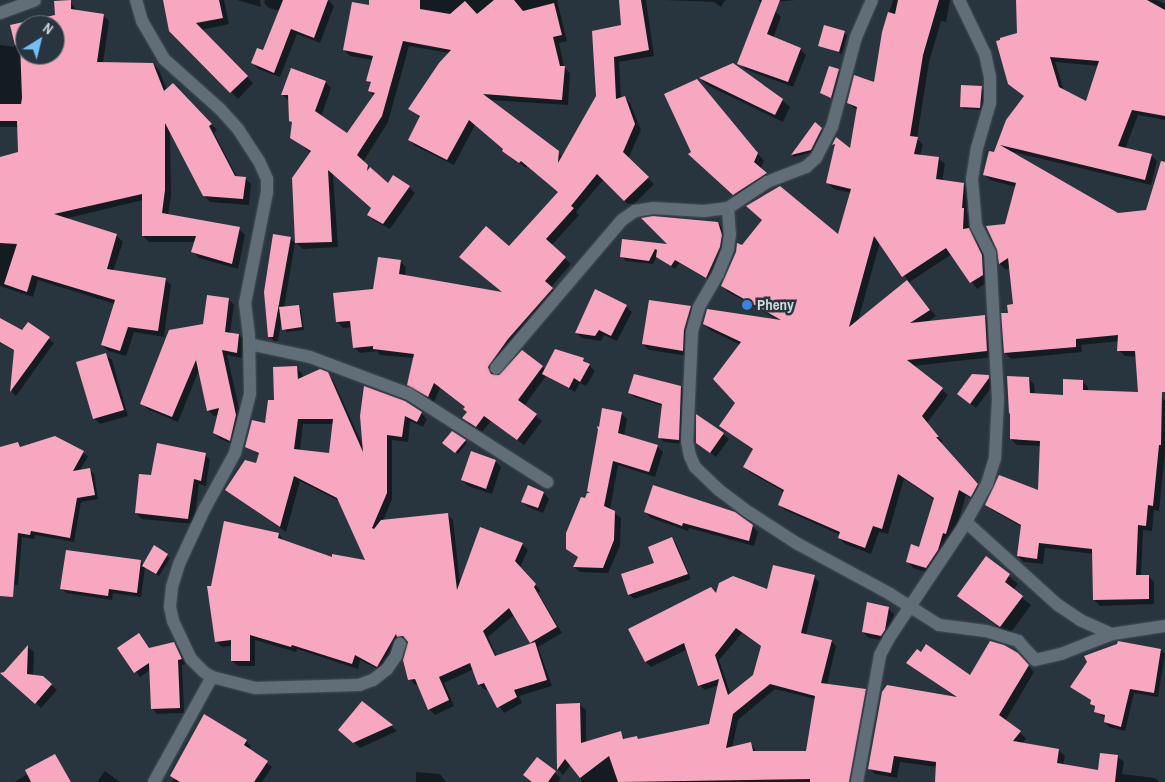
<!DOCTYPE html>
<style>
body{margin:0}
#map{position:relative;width:1165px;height:782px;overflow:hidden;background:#29353e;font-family:"Archivo Narrow",sans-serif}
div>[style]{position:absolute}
.shadow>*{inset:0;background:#0007}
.building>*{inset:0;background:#f7a7bf}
.roads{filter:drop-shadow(0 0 1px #465058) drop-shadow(0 0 1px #465058)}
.minor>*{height:12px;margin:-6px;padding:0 6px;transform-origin:6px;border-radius:6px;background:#616e78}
.dots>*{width:14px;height:14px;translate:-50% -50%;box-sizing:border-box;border:2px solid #29353e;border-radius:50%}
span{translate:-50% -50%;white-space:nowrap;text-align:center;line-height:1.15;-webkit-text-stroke:5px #29353e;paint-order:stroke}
.poi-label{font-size:15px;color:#cfd7dc;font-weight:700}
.left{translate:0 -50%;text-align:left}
.north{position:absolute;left:15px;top:15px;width:50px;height:50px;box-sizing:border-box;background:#29353e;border:1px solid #6b767d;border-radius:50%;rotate:36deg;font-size:14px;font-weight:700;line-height:20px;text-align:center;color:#cfd7dc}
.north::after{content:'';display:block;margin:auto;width:18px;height:22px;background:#74c0f6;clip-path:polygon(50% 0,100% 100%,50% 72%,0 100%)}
</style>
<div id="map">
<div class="shadow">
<div style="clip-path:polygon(164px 0,224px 0,229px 24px,201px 30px,253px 83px,238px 99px,170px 31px)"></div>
<div style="clip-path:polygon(237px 0,260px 0,261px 7px)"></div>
<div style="clip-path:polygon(265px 0,328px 0,334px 6px,320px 43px,297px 34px,280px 77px,258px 69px,253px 63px,264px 52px,280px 11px,269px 8px,264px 3px)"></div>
<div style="clip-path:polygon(370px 0,557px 0,567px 41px,559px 43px,564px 67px,570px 73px,568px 105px,489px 100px,563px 157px,597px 96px,623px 26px,620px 0,646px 0,654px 56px,619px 62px,621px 98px,624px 97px,630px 103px,641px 130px,628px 159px,654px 184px,634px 204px,628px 204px,603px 180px,576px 212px,579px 215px,551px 246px,571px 264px,551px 287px,558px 295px,514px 345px,493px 374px,494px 376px,542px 367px,545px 370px,583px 359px,595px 371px,586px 386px,580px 383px,575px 392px,546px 376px,524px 406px,542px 421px,524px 445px,491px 421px,482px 432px,470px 424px,464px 418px,468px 412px,466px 408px,440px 388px,434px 402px,415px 390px,409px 384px,414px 358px,380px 355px,377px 351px,360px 353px,354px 347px,352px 327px,343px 328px,337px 321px,374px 290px,400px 261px,406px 267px,405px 276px,505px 294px,510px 248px,559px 192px,527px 166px,526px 168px,509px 156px,505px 149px,475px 125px,454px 165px,415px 146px,409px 140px,421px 118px,410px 108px,449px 53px,409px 46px,388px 122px,363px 162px,388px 185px,409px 187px,415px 193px,390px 229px,375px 221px,369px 215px,372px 208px,333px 174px,338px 247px,303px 249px,296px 243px,311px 153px,291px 137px,293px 123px,290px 120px,289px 101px,283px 95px,325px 82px,331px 88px,321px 117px,348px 135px,374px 96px,370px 91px,372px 84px,368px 80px,373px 60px,350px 56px,344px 50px,370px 6px)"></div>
<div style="clip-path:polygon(664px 0,725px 0,721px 7px,714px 2px)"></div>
<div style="clip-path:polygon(758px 0,796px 0,761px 3px)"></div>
<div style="clip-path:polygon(evenodd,893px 0,950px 0,946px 22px,941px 21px,929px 62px,917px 138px,923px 145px,920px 156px,938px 158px,945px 164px,942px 182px,964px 184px,970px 191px,967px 213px,970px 216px,969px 230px,974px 236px,988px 262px,989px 281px,977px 289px,952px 254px,908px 283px,936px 316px,926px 323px,985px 316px,991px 323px,993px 357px,913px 366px,948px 395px,927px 423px,943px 442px,940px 442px,983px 491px,977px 502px,966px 495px,953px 539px,932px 574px,913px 568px,907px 561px,920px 549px,935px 500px,904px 479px,888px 534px,879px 532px,871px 554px,845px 544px,839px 538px,840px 535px,785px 510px,779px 504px,784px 492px,751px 473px,744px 467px,754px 451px,721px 426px,737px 403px,741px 345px,710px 330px,704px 324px,780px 321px,728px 292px,722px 286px,742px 246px,839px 236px,851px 193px,834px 189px,828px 183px,836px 147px,833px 145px,836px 139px,851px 150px,858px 111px,848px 103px,875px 84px,883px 32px,893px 0,880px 242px,908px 281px,858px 321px,880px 242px)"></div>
<div style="clip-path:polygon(evenodd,1018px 0,1157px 0,1165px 4px,1165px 120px,1138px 115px,1125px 149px,1151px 155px,1157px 161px,1151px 185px,1009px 151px,1117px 214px,1147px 211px,1165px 186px,1165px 380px,1137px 357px,1125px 356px,1119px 350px,1119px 341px,1081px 345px,1082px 352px,1011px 359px,1005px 353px,1009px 314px,1014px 305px,1010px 267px,1006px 270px,1000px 264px,999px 249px,1016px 187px,990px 180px,984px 174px,1025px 96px,1018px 0,1055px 62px,1099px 66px,1087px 103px,1064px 91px,1055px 62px)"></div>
<div style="clip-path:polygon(evenodd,70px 1px,77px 11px,103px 15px,109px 21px,103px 63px,153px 64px,159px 70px,167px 90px,173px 84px,217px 130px,214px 133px,237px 177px,245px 178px,251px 184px,249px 205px,210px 202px,204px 195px,170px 131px,171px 196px,168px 215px,239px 229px,245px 235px,238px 269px,199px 258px,193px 252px,195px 242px,149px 242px,143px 236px,143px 200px,64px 219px,117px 236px,123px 242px,113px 271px,165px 279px,171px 285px,164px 337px,134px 332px,126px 356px,108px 351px,102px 345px,115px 304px,38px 280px,33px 297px,0 286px,0 158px,19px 153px,18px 127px,0 127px,0 45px,17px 47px,12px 25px,56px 16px,70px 1px,25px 25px,55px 25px,55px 55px,25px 55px,25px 25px)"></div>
<div style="clip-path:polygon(761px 7px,776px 12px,781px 17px,773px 38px,800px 49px,806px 55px,793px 87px,745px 69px,739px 63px)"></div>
<div style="clip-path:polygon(844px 33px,847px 35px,842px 54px,820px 45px)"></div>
<div style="clip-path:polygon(838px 70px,841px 73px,834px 99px,821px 93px)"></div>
<div style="clip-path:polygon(701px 79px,782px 100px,790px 107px,783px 122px,707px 85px)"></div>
<div style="clip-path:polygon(704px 88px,764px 161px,760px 169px,773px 181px,742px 201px,697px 161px,693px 152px)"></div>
<div style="clip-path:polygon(981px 88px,984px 90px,982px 110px,964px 109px,962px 106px)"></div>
<div style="clip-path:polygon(815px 124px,824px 131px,813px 152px,794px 157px,792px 155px)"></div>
<div style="clip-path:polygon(718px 223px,722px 227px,725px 240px,711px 281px,679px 263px,675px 269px,657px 256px,653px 264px,626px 261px,622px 257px,623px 241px,670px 246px)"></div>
<div style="clip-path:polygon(290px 238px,295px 243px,284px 308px,298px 306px,301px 309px,304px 330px,286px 332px,282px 319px,278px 341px,274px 341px,269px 336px)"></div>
<div style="clip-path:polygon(229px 300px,234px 305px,230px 334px,239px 335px,245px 341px,242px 358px,227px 355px,242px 421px,235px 445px,220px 439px,214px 433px,218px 415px,214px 416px,208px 410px,199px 370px,178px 422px,147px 409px,142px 403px,204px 325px)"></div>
<div style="clip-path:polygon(626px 306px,632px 312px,617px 341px,604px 335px,601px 341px,582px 338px,576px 333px)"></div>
<div style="clip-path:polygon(690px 307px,696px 313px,688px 356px,649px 350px,643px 344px)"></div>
<div style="clip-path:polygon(0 319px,23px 332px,28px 324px,54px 343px,16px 396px,12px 392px,16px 347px,13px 350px,0 343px)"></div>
<div style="clip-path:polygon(106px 355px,112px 360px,128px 416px,100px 424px,94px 418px)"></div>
<div style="clip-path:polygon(evenodd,296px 368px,302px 373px,303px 378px,327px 373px,333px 380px,364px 448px,361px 416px,421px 413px,427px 419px,423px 427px,410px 421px,408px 442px,392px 440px,392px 499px,383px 521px,447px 514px,453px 520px,460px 583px,522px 544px,528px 550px,520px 567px,541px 591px,538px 593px,562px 633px,538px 647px,552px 686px,519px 696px,522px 703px,504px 713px,487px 689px,485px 690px,479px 684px,474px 669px,444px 683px,454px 706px,435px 715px,429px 709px,418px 684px,415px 685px,410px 679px,409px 642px,404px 642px,383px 672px,360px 660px,358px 669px,297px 649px,296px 652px,255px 640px,255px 666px,238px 666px,232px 661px,232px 646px,222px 647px,216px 641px,212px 587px,279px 534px,284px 541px,333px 559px,367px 561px,339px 501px,300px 481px,286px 532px,226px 490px,257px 464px,260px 455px,246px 446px,266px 424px,276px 402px,296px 368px,303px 424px,334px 424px,331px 455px,300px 451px,303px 424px,296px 368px,515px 614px,533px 644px,497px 657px,488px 637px,515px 614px)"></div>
<div style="clip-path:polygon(988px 376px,994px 384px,976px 408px,964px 399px)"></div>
<div style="clip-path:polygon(1028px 378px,1034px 384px,1035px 395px,1064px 396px,1082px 381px,1088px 387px,1088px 392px,1161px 398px,1165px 401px,1165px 451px,1159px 511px,1154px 510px,1152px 531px,1143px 530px,1141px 576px,1148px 576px,1154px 582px,1154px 604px,1100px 606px,1094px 600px,1094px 554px,1045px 548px,1043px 564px,1024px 562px,1018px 556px,1022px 527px,992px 510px,986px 504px,1039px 492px,1041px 446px,1017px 445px,1011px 439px)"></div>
<div style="clip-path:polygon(681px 387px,686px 392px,683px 444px,664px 442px,659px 437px,663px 406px,634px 397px,630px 393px)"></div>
<div style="clip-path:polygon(621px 413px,627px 419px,624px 436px,657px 446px,663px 452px,655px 477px,618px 465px,610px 510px,621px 518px,620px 546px,608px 573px,580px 572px,574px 567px,579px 558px,567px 548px,586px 500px,592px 495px)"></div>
<div style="clip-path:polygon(723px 434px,729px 439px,716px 457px,697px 442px)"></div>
<div style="clip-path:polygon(55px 437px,88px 456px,79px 472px,90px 470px,94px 474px,98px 499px,81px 502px,74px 542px,35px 535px,34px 539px,22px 537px,18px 585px,0 583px,0 449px,18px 443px,22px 448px)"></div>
<div style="clip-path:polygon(465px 441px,467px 443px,458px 454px,447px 445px)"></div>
<div style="clip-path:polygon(204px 454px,210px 459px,206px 486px,199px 484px,194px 524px,142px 519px,136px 513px,152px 476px)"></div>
<div style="clip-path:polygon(495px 461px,501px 467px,492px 494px,468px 486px,462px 480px)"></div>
<div style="clip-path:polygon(529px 487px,544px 493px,549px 499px,543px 513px,528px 507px,522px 502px)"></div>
<div style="clip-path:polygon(645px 512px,752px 526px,758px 532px,754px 546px,689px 528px,688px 531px,651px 518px)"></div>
<div style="clip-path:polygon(672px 538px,676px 543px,691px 579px,634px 599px,629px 594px,656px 563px)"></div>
<div style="clip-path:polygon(155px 547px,170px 558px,159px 576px,145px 568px,141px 597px,113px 593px,112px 600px,66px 593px,61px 588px,141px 562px,144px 565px)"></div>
<div style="clip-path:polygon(987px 558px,1018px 584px,1013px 590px,1031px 605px,1009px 635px,958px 596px)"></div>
<div style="clip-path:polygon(evenodd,814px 577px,819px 582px,806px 635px,831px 641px,836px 646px,827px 685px,865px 690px,870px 695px,852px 782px,866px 693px,864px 693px,849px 782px,581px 782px,580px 752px,563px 775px,558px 770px,557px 705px,580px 705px,586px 710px,586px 743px,620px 733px,626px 740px,636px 737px,639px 740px,710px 725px,719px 685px,705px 690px,699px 685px,688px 649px,651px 667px,646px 662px,630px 629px,716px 595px,768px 591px,814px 577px,742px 633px,762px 647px,754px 675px,731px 695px,719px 660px,742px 633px,814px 577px,775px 689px,815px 699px,807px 752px,757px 752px,750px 743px,732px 748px,738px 720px,775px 689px)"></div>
<div style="clip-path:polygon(888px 608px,894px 614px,887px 641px,869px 638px,863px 632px)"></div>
<div style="clip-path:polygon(138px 635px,150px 649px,174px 643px,179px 649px,186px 664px,182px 665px,184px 713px,157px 714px,152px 708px,150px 670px,140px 677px,119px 648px)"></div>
<div style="clip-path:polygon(28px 647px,34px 652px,33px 676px,43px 677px,57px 690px,41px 708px,4px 673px)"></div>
<div style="clip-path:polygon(1161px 650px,1165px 654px,1158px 697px,1134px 693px,1125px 731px,1109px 727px,1105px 722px,1106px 718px,1095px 711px,1092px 701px,1072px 687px)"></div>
<div style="clip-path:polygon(1024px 661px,1034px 672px,1005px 721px,1026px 738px,1022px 744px,1058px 750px,1065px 756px,1063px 766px,1099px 771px,1117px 756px,1124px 762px,1122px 774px,1155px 778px,1159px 782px,936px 782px,937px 767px,900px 762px,897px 778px,875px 774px,869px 768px,958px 699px,908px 663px,970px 676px)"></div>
<div style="clip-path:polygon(362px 702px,397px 731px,360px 748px,344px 734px)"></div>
<div style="clip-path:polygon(204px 715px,246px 741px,251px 746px,249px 750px,272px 767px,262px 782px,172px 782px,174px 779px,171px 776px)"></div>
<div style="clip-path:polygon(55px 755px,72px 782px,14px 782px,28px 774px)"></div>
<div style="clip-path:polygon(537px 759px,561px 778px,558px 782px,532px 782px,525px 775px)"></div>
<div style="clip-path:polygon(105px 771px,117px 780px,120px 782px,97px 782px)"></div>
<div style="clip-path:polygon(416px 772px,440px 774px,446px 782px,416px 782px)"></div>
</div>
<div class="building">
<div style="clip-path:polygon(evenodd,71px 0,71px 9px,104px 14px,97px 62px,153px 63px,164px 91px,173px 83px,212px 124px,209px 126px,235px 176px,246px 177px,243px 199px,203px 196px,165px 123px,165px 190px,162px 213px,240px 227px,232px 264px,191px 252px,196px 236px,142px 236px,142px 194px,54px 214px,117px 234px,107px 269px,166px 278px,158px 331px,128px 327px,120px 351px,101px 345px,115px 300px,32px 275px,27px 292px,4px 284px,17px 244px,0 243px,0 157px,18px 152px,17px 121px,0 121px,0 104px,21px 104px,22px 98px,20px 43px,15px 45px,10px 25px,55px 15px,54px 1px,71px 0,25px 25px,55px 25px,55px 55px,25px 55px,25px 25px)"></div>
<div style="clip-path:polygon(163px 0,219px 0,223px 18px,196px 23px,248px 76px,230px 93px,169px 31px)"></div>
<div style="clip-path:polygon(283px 0,328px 0,314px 38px,291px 29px,274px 73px,251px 63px,257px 48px,263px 50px)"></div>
<div style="clip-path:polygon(369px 0,420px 0,420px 9px,450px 14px,465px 1px,477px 14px,494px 0,514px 0,523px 11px,554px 3px,562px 35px,553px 37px,560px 66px,565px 66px,562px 100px,483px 94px,559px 151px,558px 163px,596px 96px,592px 31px,621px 25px,619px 0,641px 0,649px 50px,614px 57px,616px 99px,625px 96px,635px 124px,623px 152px,649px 177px,624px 201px,597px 174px,571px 206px,574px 208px,546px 239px,566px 257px,545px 281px,553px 288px,508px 339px,488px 367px,491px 374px,499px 375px,522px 350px,543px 366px,518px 400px,537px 414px,517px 440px,484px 416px,476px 427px,462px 418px,467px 412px,463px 409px,465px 407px,434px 383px,428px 397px,407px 385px,414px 354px,373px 349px,373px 346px,353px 348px,350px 321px,336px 322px,333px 293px,373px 289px,378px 257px,401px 260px,399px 274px,502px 292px,459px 257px,486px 226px,509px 246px,558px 192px,521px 161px,519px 163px,502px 151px,503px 149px,469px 120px,447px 160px,408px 140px,420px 116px,408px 109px,439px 63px,451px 50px,403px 41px,382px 116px,357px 155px,368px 165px,367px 171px,370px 167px,388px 183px,393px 175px,410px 186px,383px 224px,367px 215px,371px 208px,328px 170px,332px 242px,295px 243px,292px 178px,311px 151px,290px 138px,292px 122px,289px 121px,288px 95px,281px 95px,291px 68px,326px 81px,315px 111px,347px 133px,375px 93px,368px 91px,371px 82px,366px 81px,373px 56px,343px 50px,352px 2px,369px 5px)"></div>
<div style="clip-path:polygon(762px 0,780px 0,767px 34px,801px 48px,788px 82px,737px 64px)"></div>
<div style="clip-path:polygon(898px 0,939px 0,923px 55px,910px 136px,918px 137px,914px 154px,939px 157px,936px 179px,964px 183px,962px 208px,964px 208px,963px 229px,969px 228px,982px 255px,983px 275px,970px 283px,946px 248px,902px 277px,874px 236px,849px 327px,907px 280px,930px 310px,910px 323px,985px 315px,987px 351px,907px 360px,943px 388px,922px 416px,939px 437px,936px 437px,978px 484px,971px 497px,959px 490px,946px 534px,943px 533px,938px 550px,926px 568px,906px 562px,911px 544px,919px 547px,934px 498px,898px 474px,882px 529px,873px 526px,865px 548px,838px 538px,840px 532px,778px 505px,784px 490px,743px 467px,753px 449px,719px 426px,735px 403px,713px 379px,741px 342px,703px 324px,707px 309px,781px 320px,721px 286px,736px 252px,737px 243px,742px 245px,762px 220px,746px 206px,780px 186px,838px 234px,851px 189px,826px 183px,835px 144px,832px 145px,836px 137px,850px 148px,857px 107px,847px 103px,854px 75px,874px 82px,882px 32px,888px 12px,895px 14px)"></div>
<div style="clip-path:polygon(evenodd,1016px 0,1147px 0,1165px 10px,1165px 116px,1132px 110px,1118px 146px,1152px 154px,1145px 180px,1000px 145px,1118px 213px,1146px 210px,1161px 161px,1165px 162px,1165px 392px,1162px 392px,1161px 445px,1159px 445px,1153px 506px,1148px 505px,1146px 526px,1138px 525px,1136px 575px,1149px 575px,1149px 599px,1093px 600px,1092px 549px,1039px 543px,1037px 559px,1017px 556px,1021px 525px,985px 505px,999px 475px,1038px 490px,1040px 441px,1010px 439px,1010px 414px,1009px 413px,1007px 376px,1029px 377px,1030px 393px,1063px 395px,1063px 379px,1083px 380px,1083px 390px,1138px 392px,1135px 351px,1117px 351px,1118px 335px,1076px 339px,1076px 347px,1004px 353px,1001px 313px,1008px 313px,1007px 305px,1013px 304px,1008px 258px,999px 264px,997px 250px,986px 226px,1005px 224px,1016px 183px,983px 175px,989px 151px,994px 152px,1006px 120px,1024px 96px,1008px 84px,996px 41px,1000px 40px,1000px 38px,1017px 33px,1016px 0,1050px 57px,1099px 61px,1086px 101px,1059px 87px,1050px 57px)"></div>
<div style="clip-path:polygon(824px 25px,845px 31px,839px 52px,818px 46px)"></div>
<div style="clip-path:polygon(733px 63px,783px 99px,775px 115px,699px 78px)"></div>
<div style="clip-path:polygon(829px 66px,839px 69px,831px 98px,820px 93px)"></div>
<div style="clip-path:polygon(697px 79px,758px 153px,754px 162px,767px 173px,733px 195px,688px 154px,691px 152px,664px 94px)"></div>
<div style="clip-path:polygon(961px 85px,982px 86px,980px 108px,960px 107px)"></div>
<div style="clip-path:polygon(815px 122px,822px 128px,811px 150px,791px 155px)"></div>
<div style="clip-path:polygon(653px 216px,718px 222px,722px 235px,720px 247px,706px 278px,675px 260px,671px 266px,656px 257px,657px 250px,655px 249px,649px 261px,620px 257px,622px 239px,667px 244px,641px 218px)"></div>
<div style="clip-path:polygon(273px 234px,291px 237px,273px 337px,268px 337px,264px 292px)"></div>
<div style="clip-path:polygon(595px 289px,627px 305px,611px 336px,599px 330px,595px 336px,575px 333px)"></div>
<div style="clip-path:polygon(207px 295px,229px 298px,225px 332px,239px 334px,237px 353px,222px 350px,236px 415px,230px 441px,213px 433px,219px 408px,207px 411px,196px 360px,172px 417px,140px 404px,169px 330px,203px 324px)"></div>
<div style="clip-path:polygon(649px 300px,691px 306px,684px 330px,683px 351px,642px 344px)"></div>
<div style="clip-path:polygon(299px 305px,302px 327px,282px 330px,279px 307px)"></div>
<div style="clip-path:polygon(0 318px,22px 330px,28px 322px,50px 337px,10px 392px,14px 350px,0 342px)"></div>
<div style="clip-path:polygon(555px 349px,584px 358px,583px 361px,590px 364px,580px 382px,574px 378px,569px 388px,542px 374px)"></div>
<div style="clip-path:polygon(106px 353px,124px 410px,93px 419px,76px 362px)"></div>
<div style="clip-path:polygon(evenodd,297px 366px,298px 379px,320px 369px,328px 372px,363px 452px,360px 416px,364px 386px,405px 401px,422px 412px,417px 422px,405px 416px,402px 437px,387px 435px,387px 493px,372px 528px,374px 529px,381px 520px,448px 513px,457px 590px,480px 527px,523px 543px,515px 561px,536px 584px,534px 587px,557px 627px,530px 643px,509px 608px,483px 631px,495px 656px,535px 642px,547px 680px,514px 690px,517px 697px,497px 708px,484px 683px,478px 685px,470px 663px,439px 677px,449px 700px,428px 710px,415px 679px,408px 680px,403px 660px,408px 642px,403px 636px,397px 637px,396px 634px,377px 667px,355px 655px,352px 664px,292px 645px,291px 647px,250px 635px,250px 661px,231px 661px,231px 640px,215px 642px,207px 586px,211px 586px,224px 521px,279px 533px,278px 538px,332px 557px,332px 554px,365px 560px,337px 498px,294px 476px,280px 527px,225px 490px,245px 460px,256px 463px,259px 453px,245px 447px,252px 420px,265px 423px,268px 400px,274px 400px,273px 367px,297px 366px,298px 419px,333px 419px,329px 453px,294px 449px,298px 419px)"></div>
<div style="clip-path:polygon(634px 374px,681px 386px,679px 440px,658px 438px,662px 404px,628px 393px)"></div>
<div style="clip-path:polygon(972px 374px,989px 375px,989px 378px,970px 404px,957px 394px)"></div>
<div style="clip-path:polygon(602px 408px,622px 412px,618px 433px,658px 445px,649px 472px,613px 461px,604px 506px,615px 511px,614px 540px,603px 568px,573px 567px,578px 557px,566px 549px,566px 533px,581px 497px,585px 498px,587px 493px,590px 493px,587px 491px,598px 430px,597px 426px,599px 427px)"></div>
<div style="clip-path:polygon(696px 414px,724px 433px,710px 453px,696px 443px)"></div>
<div style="clip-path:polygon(452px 431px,466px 440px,455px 453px,442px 443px)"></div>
<div style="clip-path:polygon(55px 436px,84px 451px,73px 471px,90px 468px,95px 495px,77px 498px,70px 538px,31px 531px,30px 535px,18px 533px,13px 597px,0 596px,0 447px,18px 442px,20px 447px)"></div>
<div style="clip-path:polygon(157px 443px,206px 453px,201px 481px,194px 479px,188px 519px,135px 513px,139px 474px,151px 475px)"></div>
<div style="clip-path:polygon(471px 451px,496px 460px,486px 489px,461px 480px)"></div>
<div style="clip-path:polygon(528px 485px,544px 492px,538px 508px,521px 502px)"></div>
<div style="clip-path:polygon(653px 485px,735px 512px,753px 525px,749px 541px,683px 523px,682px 526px,644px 512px)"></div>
<div style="clip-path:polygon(672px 537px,688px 574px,628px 595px,621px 574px,654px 563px,648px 547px)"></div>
<div style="clip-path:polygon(154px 545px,168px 554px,156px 574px,142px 566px)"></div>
<div style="clip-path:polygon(66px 550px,141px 560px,137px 593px,109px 589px,108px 596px,60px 589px)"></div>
<div style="clip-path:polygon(986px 556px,1010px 574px,1005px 582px,1023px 596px,1000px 627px,957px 596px)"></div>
<div style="clip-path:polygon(evenodd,773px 565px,815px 575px,801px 633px,832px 640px,821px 683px,866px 689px,849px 782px,810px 782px,810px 779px,618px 782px,609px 756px,580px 778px,565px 759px,557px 770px,556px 704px,580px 703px,581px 743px,621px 731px,623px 739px,637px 736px,638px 739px,709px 724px,719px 679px,698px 686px,684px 643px,645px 662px,628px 629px,711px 587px,716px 593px,719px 583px,733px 576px,767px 589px,773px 565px,736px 628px,761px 646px,753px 675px,728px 695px,715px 655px,736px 628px,773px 565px,770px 684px,815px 696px,806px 751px,753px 751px,751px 742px,726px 748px,733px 714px,770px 684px)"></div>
<div style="clip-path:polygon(867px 602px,889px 607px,885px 630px,881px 636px,862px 632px)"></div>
<div style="clip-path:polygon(139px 633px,149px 648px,174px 642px,182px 659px,178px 660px,180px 708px,151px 709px,149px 663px,134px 673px,117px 648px)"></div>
<div style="clip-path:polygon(990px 641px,1004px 645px,1018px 653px,1029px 665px,999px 715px,1021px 731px,1013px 741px,1059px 749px,1057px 763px,1098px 770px,1100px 753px,1118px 755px,1115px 782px,935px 782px,936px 762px,894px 756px,891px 773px,868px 769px,882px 692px,887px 685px,957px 697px,906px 663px,917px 649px,921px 652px,926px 644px,970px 675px)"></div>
<div style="clip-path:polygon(1118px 641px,1161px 649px,1154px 693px,1130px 689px,1121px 727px,1104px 722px,1105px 715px,1094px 712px,1095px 706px,1090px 704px,1091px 700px,1070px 687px,1087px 662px,1084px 656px,1117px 644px)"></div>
<div style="clip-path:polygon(28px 645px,27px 674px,43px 676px,52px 684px,35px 704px,0 673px,4px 672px)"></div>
<div style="clip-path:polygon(362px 701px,393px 725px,353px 743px,338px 730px)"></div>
<div style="clip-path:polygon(204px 714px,247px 740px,244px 745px,268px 761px,254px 782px,180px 782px,170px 776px)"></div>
<div style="clip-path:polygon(55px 754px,71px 782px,31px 782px,25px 770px)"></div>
<div style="clip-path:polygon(537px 757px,556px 771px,548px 782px,532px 782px,523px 775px)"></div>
</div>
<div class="roads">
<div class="minor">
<div style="left:136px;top:0;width:22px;rotate:74deg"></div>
<div style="left:142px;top:21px;width:44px;rotate:59.9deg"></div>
<div style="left:164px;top:59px;width:75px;rotate:41.8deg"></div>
<div style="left:220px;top:109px;width:27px;rotate:48deg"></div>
<div style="left:238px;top:129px;width:38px;rotate:57deg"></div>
<div style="left:259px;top:161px;width:20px;rotate:66deg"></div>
<div style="left:267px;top:179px;width:13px;rotate:90deg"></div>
<div style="left:267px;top:192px;width:113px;rotate:101.2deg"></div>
<div style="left:245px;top:303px;width:32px;rotate:83deg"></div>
<div style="left:249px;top:335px;width:59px;rotate:89deg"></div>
<div style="left:250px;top:394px;width:61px;rotate:104.3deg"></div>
<div style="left:235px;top:453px;width:63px;rotate:118.6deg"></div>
<div style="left:205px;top:508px;width:62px;rotate:114.9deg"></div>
<div style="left:179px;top:564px;width:24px;rotate:107deg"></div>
<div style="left:172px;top:587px;width:20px;rotate:96deg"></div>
<div style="left:170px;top:607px;width:14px;rotate:78deg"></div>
<div style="left:173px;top:621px;width:42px;rotate:64.7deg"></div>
<div style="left:191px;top:659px;width:18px;rotate:45deg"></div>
<div style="left:204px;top:672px;width:9px;rotate:32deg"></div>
<div style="left:212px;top:677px;width:44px;rotate:14.3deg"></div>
<div style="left:255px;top:688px;width:104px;rotate:-1.7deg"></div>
<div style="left:359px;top:685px;width:15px;rotate:-20deg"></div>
<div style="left:373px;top:680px;width:18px;rotate:-38deg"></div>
<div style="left:387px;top:669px;width:16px;rotate:-55deg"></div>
<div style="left:396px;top:656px;width:13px;rotate:-72deg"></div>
<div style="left:0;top:13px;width:37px;rotate:-20deg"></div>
<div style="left:728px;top:208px;width:26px;rotate:86deg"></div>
<div style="left:730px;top:234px;width:15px;rotate:98deg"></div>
<div style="left:728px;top:249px;width:27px;rotate:112deg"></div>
<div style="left:718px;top:274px;width:38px;rotate:120deg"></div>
<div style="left:699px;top:307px;width:26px;rotate:106deg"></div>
<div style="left:692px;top:332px;width:109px;rotate:92.6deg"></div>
<div style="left:687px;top:441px;width:15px;rotate:79deg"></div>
<div style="left:690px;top:456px;width:12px;rotate:66deg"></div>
<div style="left:695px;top:467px;width:33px;rotate:44deg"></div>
<div style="left:719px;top:490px;width:39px;rotate:37deg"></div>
<div style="left:750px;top:513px;width:57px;rotate:32.9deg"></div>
<div style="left:798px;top:544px;width:105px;rotate:28.5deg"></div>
<div style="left:890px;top:594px;width:58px;rotate:32.3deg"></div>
<div style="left:939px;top:625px;width:47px;rotate:7.3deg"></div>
<div style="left:986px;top:631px;width:34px;rotate:17deg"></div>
<div style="left:1018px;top:641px;width:25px;rotate:48deg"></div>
<div style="left:1035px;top:660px;width:27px;rotate:-13deg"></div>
<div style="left:1061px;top:654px;width:55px;rotate:-21.4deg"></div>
<div style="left:249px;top:344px;width:62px;rotate:12deg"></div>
<div style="left:310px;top:357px;width:106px;rotate:20.5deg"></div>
<div style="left:409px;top:394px;width:164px;rotate:32.5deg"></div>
<div style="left:496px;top:368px;width:194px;rotate:-49.6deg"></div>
<div style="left:622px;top:220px;width:16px;rotate:-35deg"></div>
<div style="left:635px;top:211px;width:18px;rotate:-9deg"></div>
<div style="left:653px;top:208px;width:51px;rotate:3.4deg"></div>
<div style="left:704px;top:211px;width:24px;rotate:-7deg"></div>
<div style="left:728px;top:208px;width:47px;rotate:-33.7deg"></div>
<div style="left:767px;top:182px;width:42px;rotate:-21deg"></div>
<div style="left:806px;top:167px;width:13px;rotate:-42deg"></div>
<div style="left:816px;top:158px;width:35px;rotate:-63deg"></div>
<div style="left:832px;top:127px;width:93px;rotate:-75.1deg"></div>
<div style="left:856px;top:37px;width:40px;rotate:-66.6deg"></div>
<div style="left:966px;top:522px;width:124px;rotate:42.1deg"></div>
<div style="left:1058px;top:605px;width:27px;rotate:34deg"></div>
<div style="left:1080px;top:620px;width:35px;rotate:24deg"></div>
<div style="left:1112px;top:634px;width:54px;rotate:-8.6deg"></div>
<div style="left:154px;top:782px;width:120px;rotate:-61.1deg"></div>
<div style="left:857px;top:782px;width:129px;rotate:-79.7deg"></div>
<div style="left:880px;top:655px;width:19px;rotate:-62deg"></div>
<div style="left:889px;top:638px;width:133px;rotate:-56.3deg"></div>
<div style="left:963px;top:527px;width:49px;rotate:-60.8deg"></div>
<div style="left:987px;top:484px;width:27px;rotate:-73deg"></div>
<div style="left:995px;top:458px;width:59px;rotate:-87.1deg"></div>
<div style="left:998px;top:399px;width:146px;rotate:-93.1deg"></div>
<div style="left:990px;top:253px;width:31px;rotate:-117deg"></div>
<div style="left:976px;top:225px;width:46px;rotate:-95deg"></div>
<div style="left:972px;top:179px;width:31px;rotate:-81deg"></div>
<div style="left:977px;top:148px;width:47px;rotate:-73.9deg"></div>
<div style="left:990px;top:103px;width:26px;rotate:-90deg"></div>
<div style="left:990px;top:77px;width:24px;rotate:-102deg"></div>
<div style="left:985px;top:54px;width:60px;rotate:-115.7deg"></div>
</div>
</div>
<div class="dots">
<div style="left:747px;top:305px;background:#3f7fe0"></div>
</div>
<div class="poi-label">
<span class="left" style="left:757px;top:305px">Pheny</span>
</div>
<div class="north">N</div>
</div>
